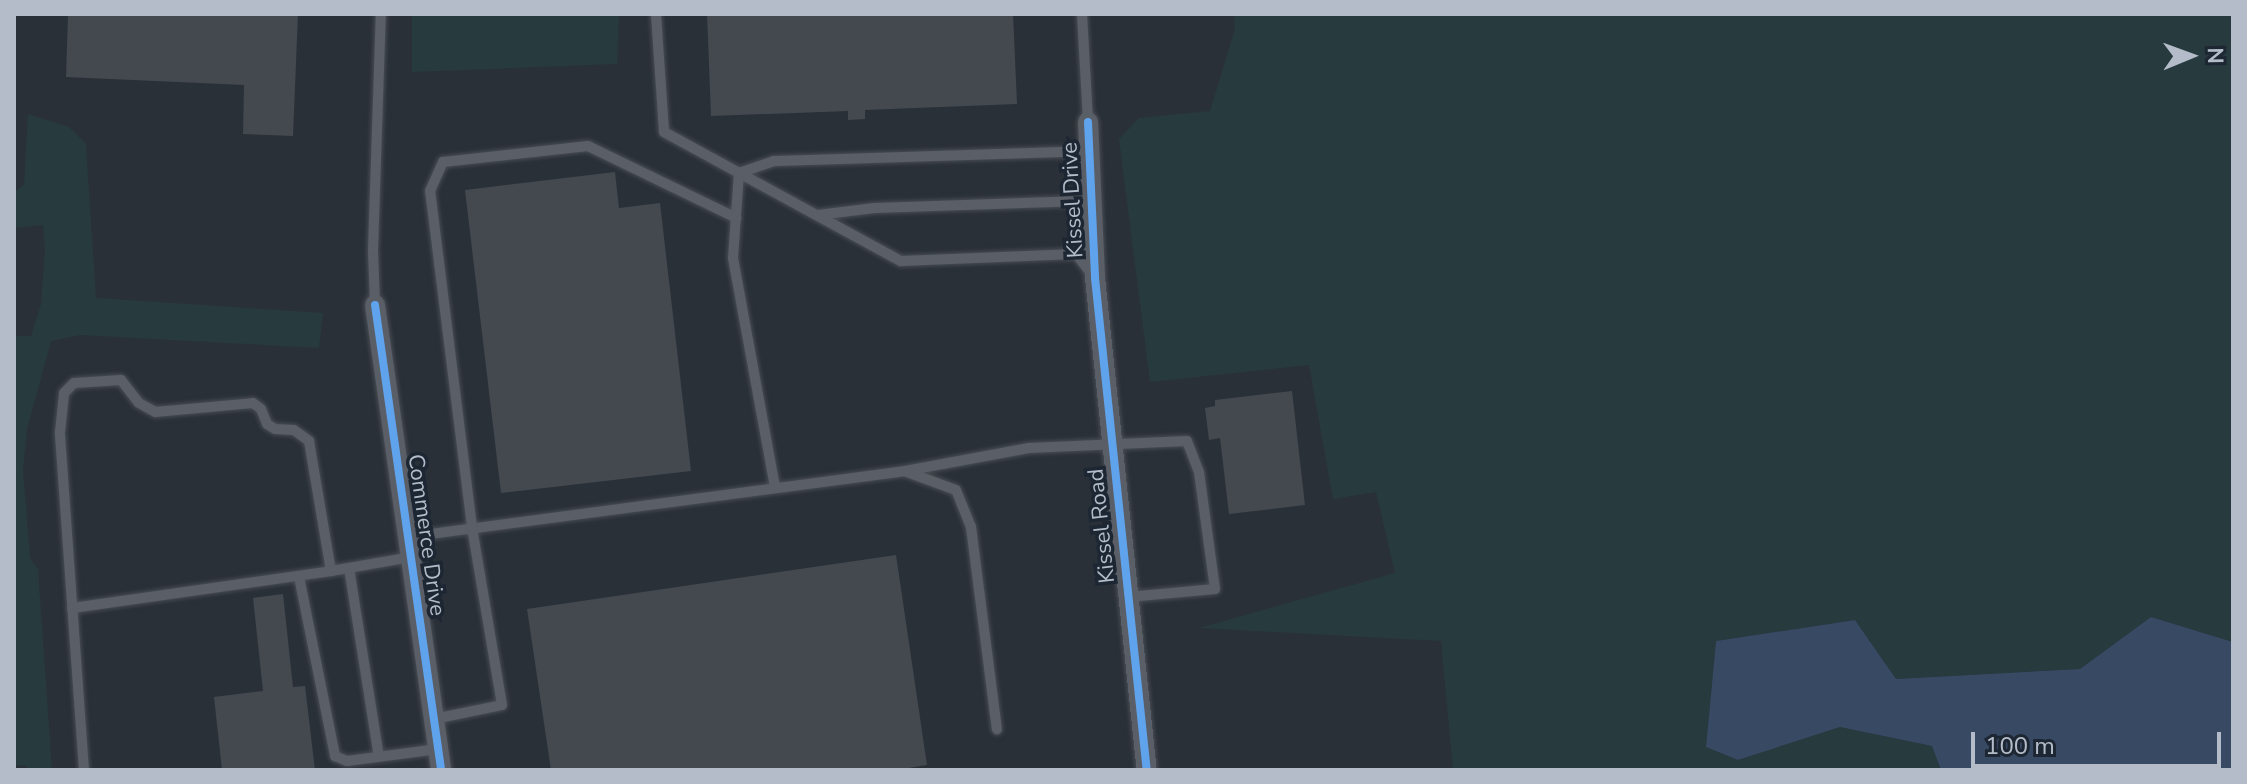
<!DOCTYPE html>
<style>
body{margin:0}
#map{position:relative;width:2247px;height:784px;overflow:hidden;background:#2a3038;font-family:"Nunito Sans",sans-serif}
div>[style]{position:absolute}
.green>*{inset:0;background:#273a3e}
.water>*{inset:0;background:#384963}
.building>*{inset:0;background:#444950}
.roads{filter:drop-shadow(0 0 2px #484c53) drop-shadow(0 0 2px #484c53)}
.service>*{height:10px;margin:-5px;padding:0 5px;transform-origin:5px;border-radius:5px;background:#5a5e66}
.minor>*{height:20px;margin:-10px;padding:0 10px;transform-origin:10px;border-radius:10px;background:#5a5e66}
.cycleway>*{height:8px;margin:-4px;padding:0 4px;transform-origin:4px;border-radius:4px;background:#60a3ed}
span{translate:-50% -50%;white-space:nowrap;text-align:center;line-height:1.15;-webkit-text-stroke:7px #1d2633;paint-order:stroke}
.street-label{font-size:22px;color:#b4bcc9}
.frame{position:absolute;inset:0;border:16px solid #b4bcc9;pointer-events:none}
.north{position:absolute;left:2151px;top:16px;width:80px;height:80px;-webkit-text-stroke:6px #1d2633;paint-order:stroke;rotate:89deg;font-size:22px;font-weight:700;line-height:32px;text-align:center;color:#b4bcc9}
.north::after{content:'';display:block;margin:auto;width:28px;height:36px;background:#b4bcc9;clip-path:polygon(50% 0,100% 100%,50% 72%,0 100%)}
.scale{position:absolute;left:1971px;top:732px;width:250px;height:36px;box-sizing:border-box;border:4px solid #b4bcc9;border-top:0;padding-left:10px;font-size:24px;line-height:28px;white-space:nowrap;color:#b4bcc9;-webkit-text-stroke:6px #1d2633;paint-order:stroke}
</style>
<div id="map">
<div class="green">
<div style="clip-path:polygon(412px 14px,619px 14px,617px 64px,412px 72px)"></div>
<div style="clip-path:polygon(1234px 14px,2233px 14px,2233px 642px,2151px 617px,2080px 669px,1896px 679px,1855px 620px,1716px 641px,1706px 747px,1738px 760px,1840px 727px,1932px 746px,1941px 770px,1453px 770px,1441px 641px,1199px 628px,1395px 573px,1376px 492px,1333px 499px,1309px 365px,1150px 382px,1119px 139px,1139px 118px,1210px 111px,1235px 29px)"></div>
<div style="clip-path:polygon(28px 114px,69px 127px,86px 144px,96px 298px,323px 313px,319px 348px,80px 335px,51px 341px,27px 429px,23px 470px,30px 558px,38px 569px,52px 770px,29px 770px,26px 766px,14px 765px,14px 336px,31px 336px,41px 304px,45px 251px,43px 225px,14px 228px,14px 193px,24px 184px)"></div>
</div>
<div class="water">
<div style="clip-path:polygon(2151px 617px,2233px 642px,2233px 770px,1941px 770px,1932px 746px,1840px 727px,1738px 760px,1706px 747px,1716px 641px,1855px 620px,1896px 679px,2080px 669px)"></div>
</div>
<div class="building">
<div style="clip-path:polygon(68px 14px,298px 14px,293px 136px,243px 134px,244px 85px,66px 77px)"></div>
<div style="clip-path:polygon(707px 14px,1013px 14px,1017px 104px,865px 110px,865px 119px,848px 120px,848px 111px,711px 116px)"></div>
<div style="clip-path:polygon(615px 172px,619px 208px,660px 203px,691px 471px,501px 493px,465px 190px)"></div>
<div style="clip-path:polygon(1292px 391px,1305px 505px,1229px 514px,1220px 438px,1209px 440px,1205px 408px,1215px 406px,1215px 400px)"></div>
<div style="clip-path:polygon(896px 555px,927px 765px,896px 770px,551px 770px,527px 609px)"></div>
<div style="clip-path:polygon(283px 594px,293px 687px,305px 686px,315px 770px,222px 770px,214px 697px,263px 691px,253px 598px)"></div>
</div>
<div class="roads">
<div class="service">
<div style="left:656px;top:14px;width:118px;rotate:86.1deg"></div>
<div style="left:664px;top:132px;width:270px;rotate:28.6deg"></div>
<div style="left:901px;top:261px;width:175px;rotate:-2.3deg"></div>
<div style="left:1076px;top:254px;width:24px;rotate:52deg"></div>
<div style="left:1082px;top:14px;width:108px;rotate:86.8deg"></div>
<div style="left:818px;top:215px;width:57px;rotate:-7deg"></div>
<div style="left:875px;top:208px;width:215px;rotate:-1.9deg"></div>
<div style="left:375px;top:305px;width:55px;rotate:-92.1deg"></div>
<div style="left:373px;top:250px;width:236px;rotate:-88.1deg"></div>
<div style="left:907px;top:472px;width:52px;rotate:20.2deg"></div>
<div style="left:956px;top:490px;width:40px;rotate:68deg"></div>
<div style="left:971px;top:527px;width:204px;rotate:82.7deg"></div>
<div style="left:775px;top:487px;width:233px;rotate:-100.4deg"></div>
<div style="left:733px;top:258px;width:85px;rotate:-86deg"></div>
<div style="left:739px;top:173px;width:37px;rotate:-19deg"></div>
<div style="left:774px;top:161px;width:315px;rotate:-1.8deg"></div>
<div style="left:408px;top:537px;width:501px;rotate:-7.56deg"></div>
<div style="left:905px;top:471px;width:126px;rotate:-10.5deg"></div>
<div style="left:1029px;top:448px;width:158px;rotate:-2.5deg"></div>
<div style="left:1187px;top:441px;width:33px;rotate:69deg"></div>
<div style="left:1199px;top:472px;width:118px;rotate:82.2deg"></div>
<div style="left:1215px;top:589px;width:87px;rotate:174.7deg"></div>
<div style="left:349px;top:568px;width:191px;rotate:81deg"></div>
<div style="left:299px;top:577px;width:183px;rotate:78.6deg"></div>
<div style="left:335px;top:756px;width:13px;rotate:23deg"></div>
<div style="left:347px;top:761px;width:92px;rotate:-7.5deg"></div>
<div style="left:72px;top:608px;width:262px;rotate:-8.1deg"></div>
<div style="left:434px;top:719px;width:69px;rotate:-11.6deg"></div>
<div style="left:502px;top:705px;width:181px;rotate:-99.6deg"></div>
<div style="left:472px;top:527px;width:339px;rotate:-97.1deg"></div>
<div style="left:430px;top:191px;width:32px;rotate:-66deg"></div>
<div style="left:443px;top:162px;width:146px;rotate:-6.3deg"></div>
<div style="left:588px;top:146px;width:165px;rotate:25.9deg"></div>
<div style="left:84px;top:770px;width:339px;rotate:-94.1deg"></div>
<div style="left:60px;top:432px;width:39px;rotate:-84deg"></div>
<div style="left:64px;top:393px;width:14px;rotate:-45deg"></div>
<div style="left:74px;top:383px;width:47px;rotate:-3.7deg"></div>
<div style="left:121px;top:380px;width:29px;rotate:52deg"></div>
<div style="left:139px;top:403px;width:18px;rotate:29deg"></div>
<div style="left:155px;top:412px;width:98px;rotate:-5.2deg"></div>
<div style="left:253px;top:403px;width:10px;rotate:37deg"></div>
<div style="left:261px;top:409px;width:16px;rotate:68deg"></div>
<div style="left:267px;top:424px;width:9px;rotate:32deg"></div>
<div style="left:275px;top:429px;width:19px;rotate:3deg"></div>
<div style="left:294px;top:430px;width:19px;rotate:36deg"></div>
<div style="left:309px;top:441px;width:132px;rotate:80.4deg"></div>
<div style="left:331px;top:571px;width:81px;rotate:-9.9deg"></div>
</div>
<div class="minor">
<div style="left:1088px;top:122px;width:156px;rotate:87.4deg"></div>
<div style="left:1095px;top:278px;width:495px;rotate:84deg"></div>
<div style="left:375px;top:305px;width:470px;rotate:81.9deg"></div>
</div>
</div>
<div class="cycleway">
<div style="left:1088px;top:122px;width:156px;rotate:87.4deg"></div>
<div style="left:1095px;top:278px;width:495px;rotate:84deg"></div>
<div style="left:375px;top:305px;width:470px;rotate:81.9deg"></div>
</div>
<div class="street-label">
<span style="left:1073px;top:200px;rotate:-93deg">Kissel Drive</span>
<span style="left:1102px;top:526px;rotate:-96deg">Kissel Road</span>
<span style="left:426px;top:535px;rotate:82deg">Commerce Drive</span>
</div>
<div class="frame"></div>
<div class="north">N</div>
<div class="scale">100 m</div>
</div>
